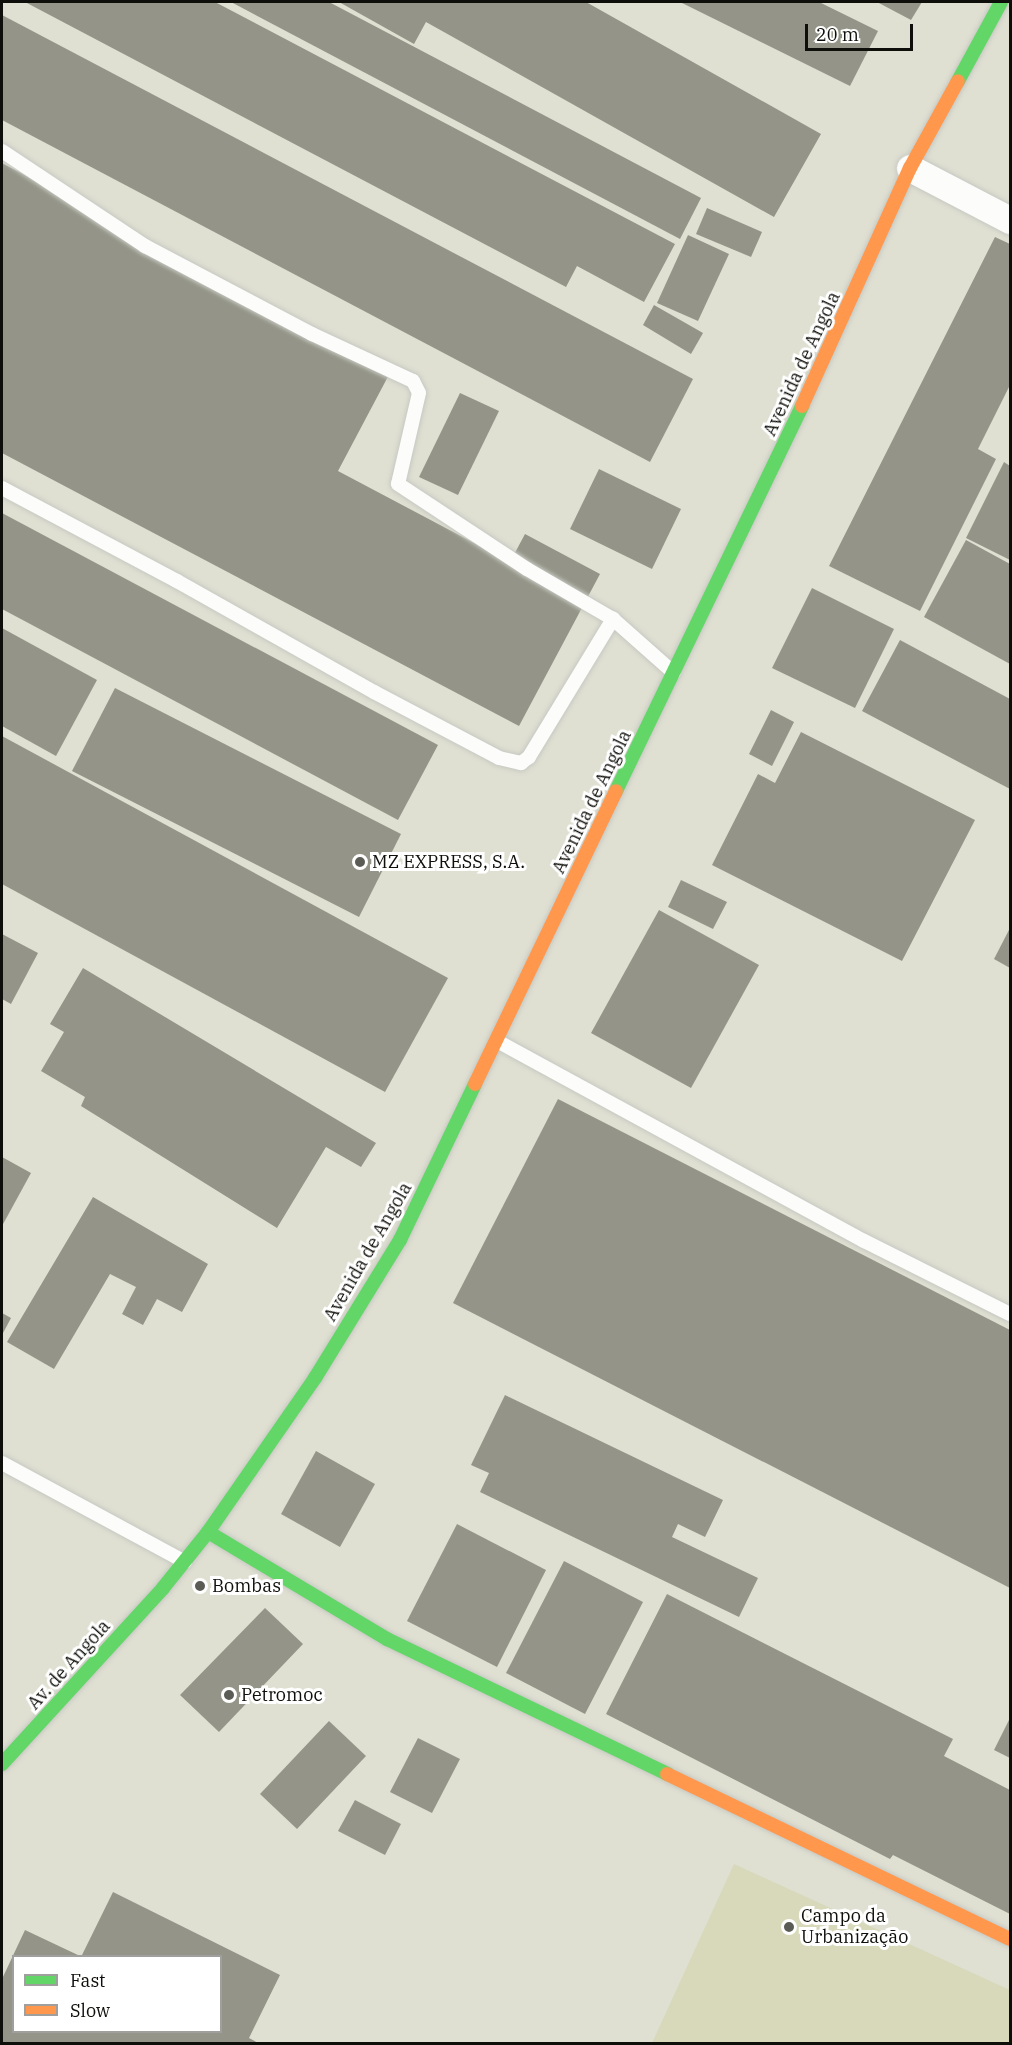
<!DOCTYPE html>
<meta charset="utf-8">
<style>
body{margin:0}
#map{position:relative;width:1012px;height:2045px;overflow:hidden;background:#ebece4;font-family:"IBM Plex Serif",serif}
div>[style]{position:absolute}
.built>*{inset:0;background:#dfe0d2}
.green>*{inset:0;background:#d7d9ba}
.building>*{inset:0;background:#949588}
.roads{filter:drop-shadow(0 0 2px #c7c8c2) drop-shadow(0 0 2px #c7c8c2)}
.lane>*{height:14px;margin:-7px;padding:0 7px;transform-origin:7px;border-radius:7px;background:#fcfcfb}
.street>*{height:27px;margin:-13.5px;padding:0 13.5px;transform-origin:13.5px;border-radius:13.5px;background:#fcfcfb}
.fast>*{height:14px;margin:-7px;padding:0 7px;transform-origin:7px;border-radius:7px;background:#63d668}
.slow>*{height:14px;margin:-7px;padding:0 7px;transform-origin:7px;border-radius:7px;background:#ff974d}
.dots>*{width:16px;height:16px;translate:-50% -50%;box-sizing:border-box;border:3px solid #fff;border-radius:50%}
span{translate:-50% -50%;white-space:nowrap;text-align:center;line-height:1.15;-webkit-text-stroke:6px #fff;paint-order:stroke}
.street-label{font-size:18px;color:#0e0e0a}
.poi-label{font-size:18px;color:#0e0e0a}
.left{translate:0 -50%;text-align:left}
.frame{position:absolute;inset:0;border:3px solid #0e0e0a;pointer-events:none}
.legend{position:absolute;left:12px;top:1955px;width:210px;height:78px;box-sizing:border-box;background:#fff;border:2px solid #9f9f9d;margin:0;padding:8px 10px;list-style:none;font-size:18px;color:#0e0e0a}
.legend li{display:flex;align-items:center;gap:12px;height:30px}
.legend b{width:30px;border:2px solid #9f9f9d}
.scale{position:absolute;left:805px;top:24px;width:108px;height:27px;box-sizing:border-box;border:3px solid #0e0e0a;border-top:0;padding-left:8px;font-size:18px;line-height:21px;white-space:nowrap;color:#0e0e0a;-webkit-text-stroke:4px #fff;paint-order:stroke}
</style>
<div id="map">
<div class="built">
<div style="clip-path:polygon(evenodd,2px 2px,1010px 2px,1010px 2043px,2px 2044px,2px 2px,14px 1956px,220px 1956px,220px 2032px,14px 2032px,14px 1956px)"></div>
</div>
<div class="green">
<div style="clip-path:polygon(734px 1864px,1010px 1990px,1010px 2043px,652px 2043px)"></div>
</div>
<div class="building">
<div style="clip-path:polygon(25px 2px,215px 2px,675px 244px,644px 302px,577px 266px,566px 287px)"></div>
<div style="clip-path:polygon(231px 2px,329px 2px,701px 198px,680px 239px)"></div>
<div style="clip-path:polygon(339px 2px,586px 2px,821px 134px,774px 217px,426px 22px,414px 44px)"></div>
<div style="clip-path:polygon(680px 2px,819px 2px,878px 31px,850px 86px)"></div>
<div style="clip-path:polygon(877px 2px,922px 2px,911px 20px)"></div>
<div style="clip-path:polygon(2px 15px,693px 379px,650px 462px,2px 120px)"></div>
<div style="clip-path:polygon(2px 163px,392px 369px,338px 471px,510px 562px,525px 534px,600px 574px,519px 726px,2px 453px)"></div>
<div style="clip-path:polygon(707px 208px,762px 232px,751px 257px,696px 234px)"></div>
<div style="clip-path:polygon(688px 235px,729px 254px,698px 321px,657px 303px)"></div>
<div style="clip-path:polygon(995px 237px,1010px 244px,1010px 385px,978px 449px,996px 459px,920px 611px,829px 566px)"></div>
<div style="clip-path:polygon(654px 305px,703px 333px,691px 354px,643px 325px)"></div>
<div style="clip-path:polygon(460px 393px,499px 411px,458px 495px,419px 477px)"></div>
<div style="clip-path:polygon(1004px 462px,1010px 466px,1010px 560px,966px 538px)"></div>
<div style="clip-path:polygon(599px 469px,681px 509px,652px 569px,570px 529px)"></div>
<div style="clip-path:polygon(2px 513px,438px 745px,398px 820px,2px 609px)"></div>
<div style="clip-path:polygon(966px 540px,1010px 564px,1010px 664px,924px 617px)"></div>
<div style="clip-path:polygon(812px 588px,894px 629px,855px 708px,772px 668px)"></div>
<div style="clip-path:polygon(2px 628px,97px 680px,56px 756px,2px 726px)"></div>
<div style="clip-path:polygon(900px 640px,1010px 699px,1010px 789px,862px 711px)"></div>
<div style="clip-path:polygon(115px 688px,401px 834px,359px 917px,72px 771px)"></div>
<div style="clip-path:polygon(771px 710px,794px 722px,772px 766px,749px 754px)"></div>
<div style="clip-path:polygon(801px 732px,975px 820px,902px 961px,712px 865px,758px 774px,775px 783px)"></div>
<div style="clip-path:polygon(2px 736px,448px 978px,385px 1092px,2px 884px)"></div>
<div style="clip-path:polygon(681px 880px,727px 902px,713px 929px,668px 907px)"></div>
<div style="clip-path:polygon(659px 910px,759px 965px,691px 1088px,591px 1033px)"></div>
<div style="clip-path:polygon(1010px 928px,1010px 968px,994px 959px)"></div>
<div style="clip-path:polygon(2px 934px,38px 953px,11px 1004px,2px 999px)"></div>
<div style="clip-path:polygon(83px 968px,376px 1143px,361px 1167px,326px 1147px,277px 1228px,81px 1106px,85px 1097px,41px 1071px,64px 1032px,50px 1024px)"></div>
<div style="clip-path:polygon(558px 1099px,1010px 1330px,1010px 1588px,453px 1303px)"></div>
<div style="clip-path:polygon(2px 1157px,31px 1173px,2px 1226px)"></div>
<div style="clip-path:polygon(93px 1197px,208px 1264px,182px 1312px,157px 1299px,143px 1325px,122px 1314px,136px 1287px,110px 1274px,54px 1369px,7px 1342px)"></div>
<div style="clip-path:polygon(2px 1313px,11px 1318px,2px 1335px)"></div>
<div style="clip-path:polygon(505px 1395px,723px 1500px,705px 1537px,678px 1524px,672px 1537px,758px 1578px,739px 1617px,480px 1492px,489px 1473px,471px 1465px)"></div>
<div style="clip-path:polygon(316px 1451px,375px 1484px,340px 1547px,281px 1514px)"></div>
<div style="clip-path:polygon(457px 1524px,546px 1570px,497px 1667px,407px 1621px)"></div>
<div style="clip-path:polygon(564px 1561px,643px 1602px,585px 1714px,506px 1673px)"></div>
<div style="clip-path:polygon(667px 1594px,953px 1739px,944px 1756px,1010px 1790px,1010px 1914px,893px 1855px,890px 1859px,606px 1714px)"></div>
<div style="clip-path:polygon(265px 1608px,303px 1644px,219px 1732px,180px 1695px)"></div>
<div style="clip-path:polygon(1010px 1718px,1010px 1758px,994px 1750px)"></div>
<div style="clip-path:polygon(329px 1721px,366px 1756px,297px 1829px,260px 1794px)"></div>
<div style="clip-path:polygon(418px 1738px,460px 1759px,432px 1813px,390px 1792px)"></div>
<div style="clip-path:polygon(355px 1800px,401px 1824px,385px 1855px,338px 1831px)"></div>
<div style="clip-path:polygon(113px 1892px,280px 1975px,249px 2038px,260px 2044px,2px 2044px,2px 1979px,25px 1930px,80px 1956px,14px 1956px,14px 2032px,220px 2032px,220px 1956px,82px 1955px)"></div>
</div>
<div class="roads">
<div class="lane">
<div style="left:2px;top:151px;width:172px;rotate:33.6deg"></div>
<div style="left:145px;top:246px;width:189px;rotate:27.8deg"></div>
<div style="left:312px;top:334px;width:111px;rotate:25deg"></div>
<div style="left:413px;top:381px;width:13px;rotate:63deg"></div>
<div style="left:419px;top:393px;width:93px;rotate:103deg"></div>
<div style="left:398px;top:484px;width:154px;rotate:33.4deg"></div>
<div style="left:527px;top:569px;width:99px;rotate:30.2deg"></div>
<div style="left:613px;top:619px;width:81px;rotate:41.5deg"></div>
<div style="left:2px;top:488px;width:198px;rotate:28deg"></div>
<div style="left:177px;top:581px;width:226px;rotate:29.4deg"></div>
<div style="left:374px;top:692px;width:141px;rotate:27.8deg"></div>
<div style="left:499px;top:758px;width:23px;rotate:13deg"></div>
<div style="left:521px;top:763px;width:10px;rotate:-37deg"></div>
<div style="left:529px;top:757px;width:162px;rotate:-58.7deg"></div>
<div style="left:497px;top:1041px;width:418px;rotate:28.6deg"></div>
<div style="left:864px;top:1241px;width:163px;rotate:26.6deg"></div>
<div style="left:2px;top:1463px;width:208px;rotate:28.4deg"></div>
</div>
<div class="street">
<div style="left:910px;top:168px;width:113px;rotate:27.5deg"></div>
</div>
<div class="fast">
<div style="left:958px;top:81px;width:90px;rotate:-61.4deg"></div>
<div style="left:616px;top:791px;width:428px;rotate:-64.2deg"></div>
<div style="left:208px;top:1532px;width:209px;rotate:30.9deg"></div>
<div style="left:387px;top:1639px;width:311px;rotate:25.7deg"></div>
<div style="left:2px;top:1764px;width:239px;rotate:-47.5deg"></div>
<div style="left:163px;top:1588px;width:72px;rotate:-51.2deg"></div>
<div style="left:208px;top:1532px;width:188px;rotate:-55.2deg"></div>
<div style="left:315px;top:1378px;width:162px;rotate:-58.4deg"></div>
<div style="left:400px;top:1240px;width:173px;rotate:-64.3deg"></div>
</div>
<div class="slow">
<div style="left:802px;top:406px;width:261px;rotate:-65.6deg"></div>
<div style="left:910px;top:168px;width:99px;rotate:-61.1deg"></div>
<div style="left:475px;top:1084px;width:325px;rotate:-64.3deg"></div>
<div style="left:667px;top:1774px;width:381px;rotate:25.7deg"></div>
</div>
</div>
<div class="dots">
<div style="left:360px;top:862px;background:#5b5c56"></div>
<div style="left:200px;top:1586px;background:#5b5c56"></div>
<div style="left:229px;top:1695px;background:#5b5c56"></div>
<div style="left:789px;top:1927px;background:#5b5c56"></div>
</div>
<div class="street-label">
<span style="left:802px;top:364px;rotate:-65deg">Avenida de Angola</span>
<span style="left:592px;top:802px;rotate:-64deg">Avenida de Angola</span>
<span style="left:368px;top:1252px;rotate:-60deg">Avenida de Angola</span>
<span style="left:69px;top:1665px;rotate:-48deg">Av. de Angola</span>
</div>
<div class="poi-label">
<span class="left" style="left:372px;top:862px">MZ EXPRESS, S.A.</span>
<span class="left" style="left:212px;top:1586px">Bombas</span>
<span class="left" style="left:241px;top:1695px">Petromoc</span>
<span class="left" style="left:801px;top:1927px">Campo da<br>Urbanização</span>
</div>
<div class="frame"></div>
<ul class="legend">
<li><b style="height:8px;background:#63d668"></b>Fast</li>
<li><b style="height:8px;background:#ff974d"></b>Slow</li>
</ul>
<div class="scale">20 m</div>
</div>
